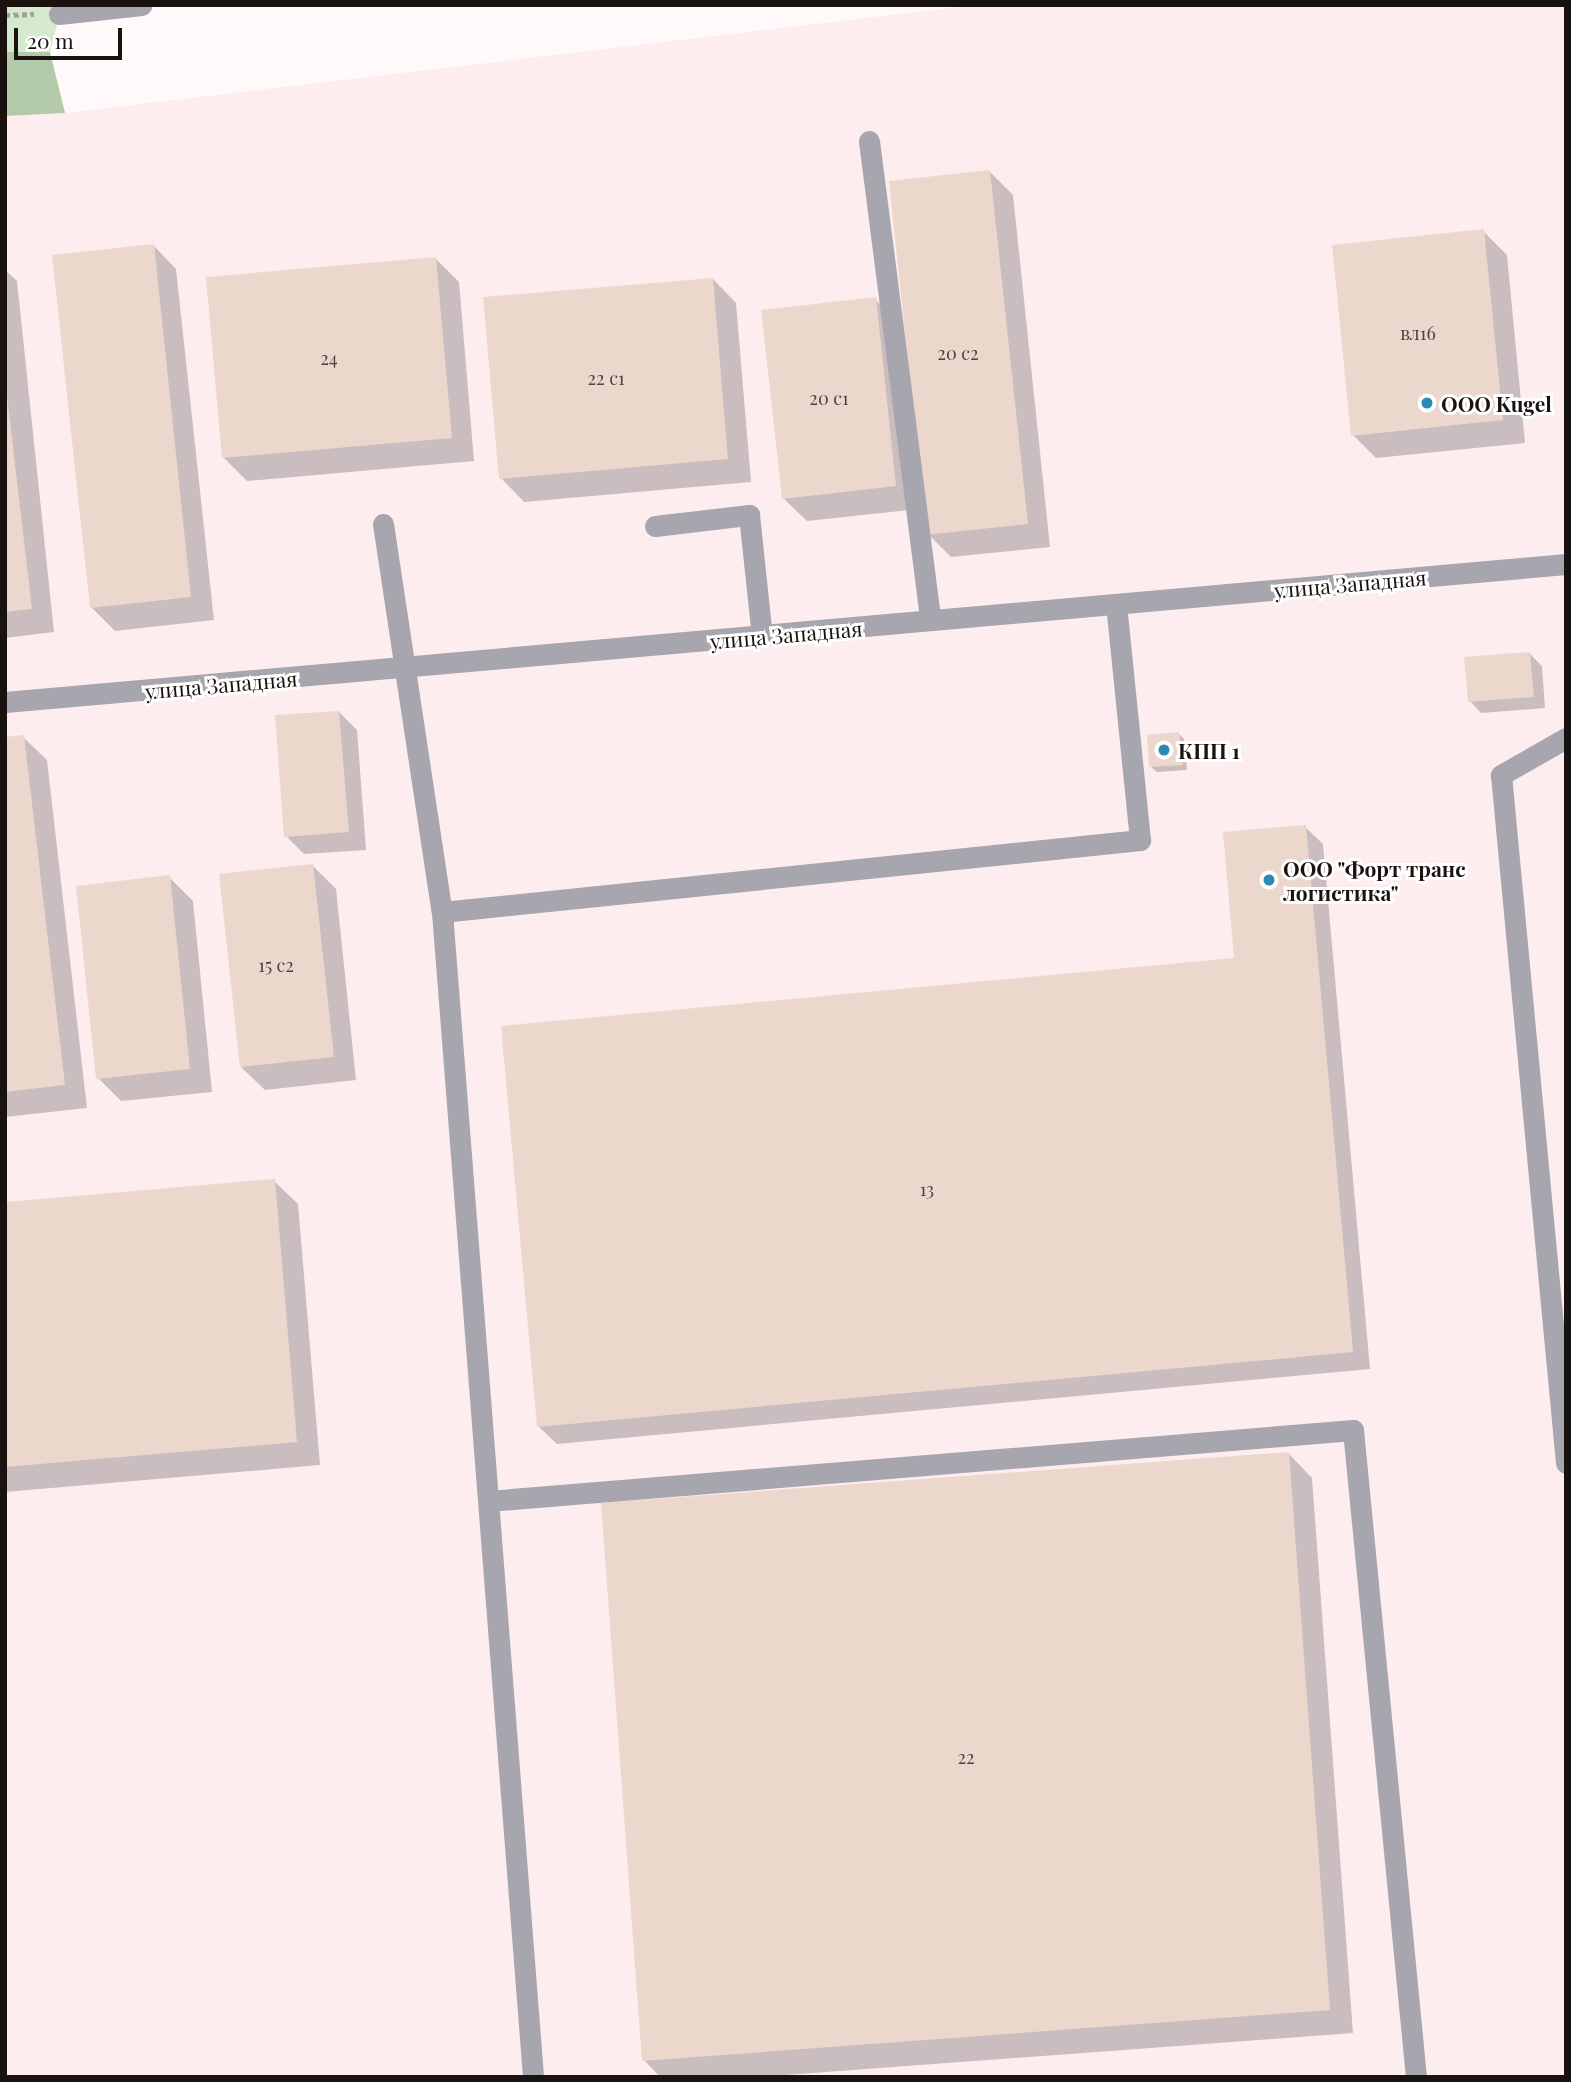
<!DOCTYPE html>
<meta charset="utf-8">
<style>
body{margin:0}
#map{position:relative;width:1571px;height:2082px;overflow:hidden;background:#fffaf9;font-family:"Playfair Display",serif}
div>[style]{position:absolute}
.industrial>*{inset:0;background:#fdedef}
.green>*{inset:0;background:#d4e9cd}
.forest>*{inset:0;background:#b2caaa}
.shadow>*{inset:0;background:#0003}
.building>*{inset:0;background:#ebd7cc}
.path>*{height:4.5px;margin-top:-2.25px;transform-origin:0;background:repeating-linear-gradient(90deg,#a39e9c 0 5px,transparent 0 8.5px)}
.minor>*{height:21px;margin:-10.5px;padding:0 10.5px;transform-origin:10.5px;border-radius:10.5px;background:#a7a5ad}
.dots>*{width:19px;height:19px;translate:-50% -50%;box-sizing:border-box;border:4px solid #fff;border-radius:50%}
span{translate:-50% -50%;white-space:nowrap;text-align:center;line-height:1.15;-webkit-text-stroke:6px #fff;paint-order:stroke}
.number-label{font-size:18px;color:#4e433e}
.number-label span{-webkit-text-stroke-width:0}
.poi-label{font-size:21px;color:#19120f;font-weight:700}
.left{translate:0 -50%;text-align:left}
.street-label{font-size:21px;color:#19120f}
.frame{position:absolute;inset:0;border:7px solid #19120f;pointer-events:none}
.scale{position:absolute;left:14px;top:28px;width:108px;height:32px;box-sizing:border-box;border:4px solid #19120f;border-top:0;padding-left:9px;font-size:21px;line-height:24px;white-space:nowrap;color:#19120f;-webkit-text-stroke:5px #fff;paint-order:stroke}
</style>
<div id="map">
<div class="industrial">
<div style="clip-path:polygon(975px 5px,1566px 5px,1566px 2077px,5px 2077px,5px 116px,65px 113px)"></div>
</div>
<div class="green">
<div style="clip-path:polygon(5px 5px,62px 5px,50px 52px,5px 52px)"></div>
</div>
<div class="forest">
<div style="clip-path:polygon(5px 52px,50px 52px,65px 113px,5px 116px)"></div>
</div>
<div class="shadow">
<div style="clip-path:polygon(990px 172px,1013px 195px,1050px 547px,951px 557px,928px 534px)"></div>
<div style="clip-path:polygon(1483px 231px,1507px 255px,1525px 443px,1376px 458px,1353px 435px)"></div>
<div style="clip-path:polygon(153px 245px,176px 269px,214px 620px,115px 631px,92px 608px)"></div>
<div style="clip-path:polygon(436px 259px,459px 282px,474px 461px,247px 481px,224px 458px)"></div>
<div style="clip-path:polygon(5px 270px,17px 281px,54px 632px,5px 638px)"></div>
<div style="clip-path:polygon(713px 279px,736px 303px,751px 482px,524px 502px,501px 478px)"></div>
<div style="clip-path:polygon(875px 299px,898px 322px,919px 509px,807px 521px,783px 498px)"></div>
<div style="clip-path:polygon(1530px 654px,1542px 666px,1545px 708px,1481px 713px,1470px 701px)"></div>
<div style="clip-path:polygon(339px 712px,357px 730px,366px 850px,304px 854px,286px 836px)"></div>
<div style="clip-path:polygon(1179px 734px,1184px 739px,1187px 770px,1157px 772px,1151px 767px)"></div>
<div style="clip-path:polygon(23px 737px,47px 760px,87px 1108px,5px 1117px,5px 739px)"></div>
<div style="clip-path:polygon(1305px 827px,1323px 844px,1370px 1369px,557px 1444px,539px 1427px,1236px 960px)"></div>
<div style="clip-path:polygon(312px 865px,336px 889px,356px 1080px,265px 1090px,241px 1067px)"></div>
<div style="clip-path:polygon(169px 877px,193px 901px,212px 1092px,121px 1101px,98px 1078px)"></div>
<div style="clip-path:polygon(274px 1181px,298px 1204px,320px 1465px,5px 1492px,5px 1204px)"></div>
<div style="clip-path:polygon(1289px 1454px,1312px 1478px,1353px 2033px,758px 2077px,660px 2077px,644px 2060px)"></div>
</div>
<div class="building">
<div style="clip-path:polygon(990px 170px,1028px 524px,926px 535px,889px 181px)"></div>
<div style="clip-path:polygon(1484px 229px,1503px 420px,1351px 436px,1332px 245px)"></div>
<div style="clip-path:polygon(154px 244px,191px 597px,90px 608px,52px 255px)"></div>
<div style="clip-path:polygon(436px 257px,452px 438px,222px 458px,206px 277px)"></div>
<div style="clip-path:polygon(713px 278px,728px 459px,499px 479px,483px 297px)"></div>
<div style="clip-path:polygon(876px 297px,896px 486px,782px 499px,761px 310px)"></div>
<div style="clip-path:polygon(5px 379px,32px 609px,5px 612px)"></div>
<div style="clip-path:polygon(1530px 652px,1534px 697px,1468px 702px,1464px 657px)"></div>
<div style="clip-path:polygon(339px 711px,349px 832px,284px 837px,275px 715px)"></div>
<div style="clip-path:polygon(1179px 732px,1183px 765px,1149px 767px,1147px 735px)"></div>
<div style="clip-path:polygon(24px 735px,65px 1085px,5px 1092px,5px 737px)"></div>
<div style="clip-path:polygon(1306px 825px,1353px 1352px,537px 1427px,501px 1026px,1234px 958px,1223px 832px)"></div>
<div style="clip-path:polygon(313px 864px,334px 1057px,240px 1067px,219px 874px)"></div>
<div style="clip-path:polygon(170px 875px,190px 1069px,96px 1079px,76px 886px)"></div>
<div style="clip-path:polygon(275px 1179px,297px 1442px,5px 1467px,5px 1202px)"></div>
<div style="clip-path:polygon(1289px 1452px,1330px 2010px,642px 2061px,601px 1503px)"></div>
</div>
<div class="path">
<div style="left:5px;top:15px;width:29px;rotate:-2deg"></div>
</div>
<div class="minor">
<div style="left:59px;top:14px;width:83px;rotate:-6.2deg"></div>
<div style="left:869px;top:141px;width:483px;rotate:82.7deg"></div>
<div style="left:383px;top:524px;width:392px;rotate:81.4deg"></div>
<div style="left:442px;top:912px;width:1169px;rotate:85.53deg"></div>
<div style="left:655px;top:526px;width:95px;rotate:-6.7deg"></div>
<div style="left:749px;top:515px;width:122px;rotate:83.9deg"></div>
<div style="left:5px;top:702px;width:1567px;rotate:-5.05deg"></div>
<div style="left:1566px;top:738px;width:75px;rotate:150.4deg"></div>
<div style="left:1501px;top:775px;width:691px;rotate:84.6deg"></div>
<div style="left:442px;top:912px;width:702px;rotate:-5.89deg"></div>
<div style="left:1140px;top:840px;width:237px;rotate:-95.8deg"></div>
<div style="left:488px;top:1501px;width:868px;rotate:-4.69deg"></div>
<div style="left:1353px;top:1430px;width:650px;rotate:84.44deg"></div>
</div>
<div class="dots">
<div style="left:1427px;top:403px;background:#2a8ab5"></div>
<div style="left:1164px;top:750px;background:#2a8ab5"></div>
<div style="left:1269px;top:880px;background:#2a8ab5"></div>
</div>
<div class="number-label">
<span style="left:1418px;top:333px">вл16</span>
<span style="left:958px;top:353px">20 с2</span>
<span style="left:329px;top:358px">24</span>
<span style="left:606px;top:378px">22 с1</span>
<span style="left:829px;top:398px">20 с1</span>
<span style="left:276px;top:965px">15 с2</span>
<span style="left:927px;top:1189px">13</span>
<span style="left:966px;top:1757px">22</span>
</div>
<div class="poi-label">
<span class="left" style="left:1441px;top:403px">OOO Kugel</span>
<span class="left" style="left:1178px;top:750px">КПП 1</span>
<span class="left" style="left:1283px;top:880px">ООО "Форт транс<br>логистика"</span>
</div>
<div class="street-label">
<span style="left:1350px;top:583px;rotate:-5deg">улица Западная</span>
<span style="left:786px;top:634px;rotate:-5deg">улица Западная</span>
<span style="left:221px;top:684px;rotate:-5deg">улица Западная</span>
</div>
<div class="frame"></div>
<div class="scale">20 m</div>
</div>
